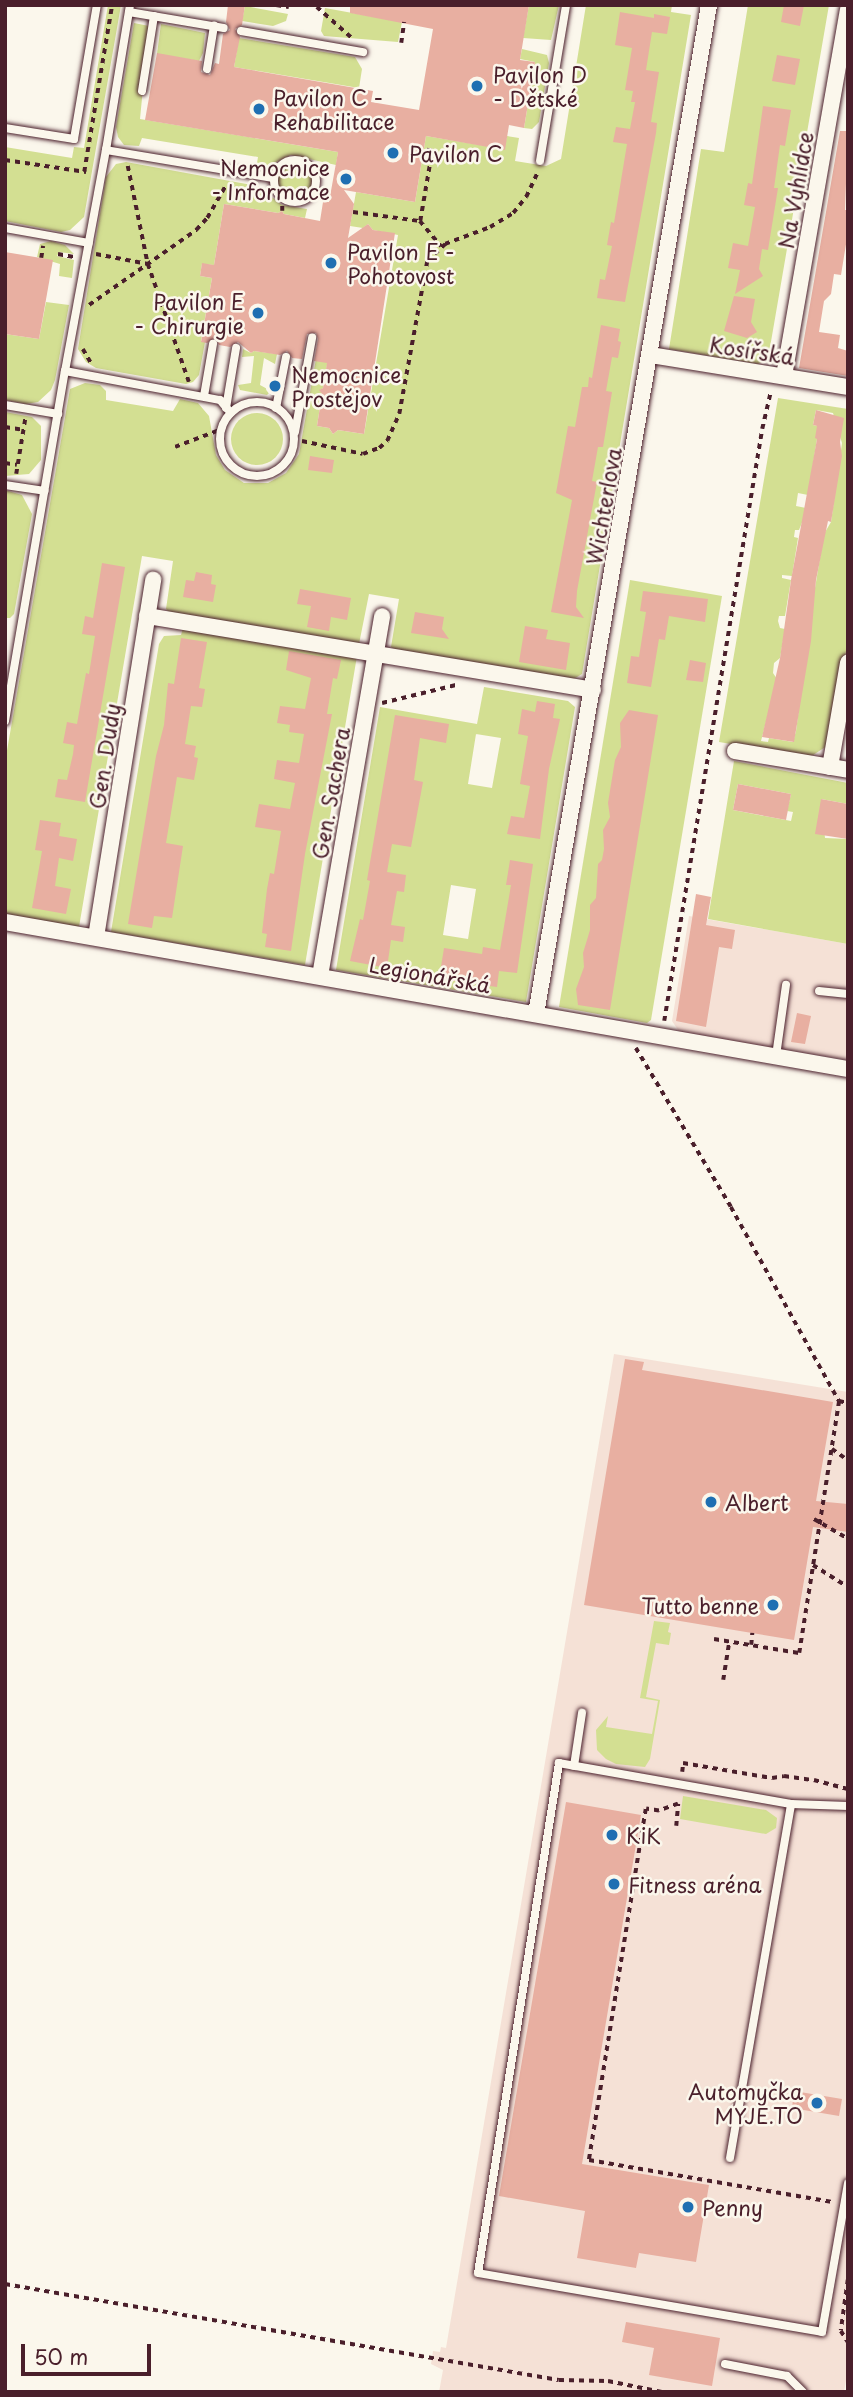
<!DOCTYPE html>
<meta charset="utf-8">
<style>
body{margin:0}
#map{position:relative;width:853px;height:2397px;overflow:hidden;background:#fbf7ec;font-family:"Playpen Sans",sans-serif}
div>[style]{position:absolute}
.built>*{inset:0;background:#f5e1d6}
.green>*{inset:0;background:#d3df92}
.round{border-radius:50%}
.building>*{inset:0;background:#e8afa1}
.path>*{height:3.5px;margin-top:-1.75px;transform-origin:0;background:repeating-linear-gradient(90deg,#4a1f2b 0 5px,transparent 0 10px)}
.roads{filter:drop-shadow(0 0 2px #4a1f2b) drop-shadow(0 0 2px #4a1f2b)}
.lane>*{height:8px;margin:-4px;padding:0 4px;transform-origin:4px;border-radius:4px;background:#fbf7ec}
.lane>.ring{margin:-4px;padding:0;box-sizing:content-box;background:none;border:8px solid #fbf7ec;border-radius:50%}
.street>*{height:16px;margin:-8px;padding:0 8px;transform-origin:8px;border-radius:8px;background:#fbf7ec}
.dots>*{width:19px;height:19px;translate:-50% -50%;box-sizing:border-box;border:4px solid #fbf7ec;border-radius:50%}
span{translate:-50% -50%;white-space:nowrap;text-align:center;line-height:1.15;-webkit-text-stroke:5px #fbf7ec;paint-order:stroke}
.poi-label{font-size:21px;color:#4a1f2b}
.left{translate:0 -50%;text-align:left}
.right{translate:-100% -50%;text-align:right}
.street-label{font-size:21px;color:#4a1f2b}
.frame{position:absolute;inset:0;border:7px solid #4a1f2b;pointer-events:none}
.scale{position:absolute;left:21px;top:2344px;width:130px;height:32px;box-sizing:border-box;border:4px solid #4a1f2b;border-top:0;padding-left:9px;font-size:21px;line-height:24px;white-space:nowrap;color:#4a1f2b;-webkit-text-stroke:5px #fbf7ec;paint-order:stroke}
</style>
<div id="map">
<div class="built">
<div style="clip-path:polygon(689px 916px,848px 944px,848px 1060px,680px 1033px,672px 1021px)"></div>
<div style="clip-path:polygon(614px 1354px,848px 1392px,848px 2369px,844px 2392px,439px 2392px,443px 2370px,431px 2364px,433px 2351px,440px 2352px,441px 2347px,446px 2348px)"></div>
</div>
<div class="green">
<div style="clip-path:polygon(108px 5px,121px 5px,84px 217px,70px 230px,61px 232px,5px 221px,5px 147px,72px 158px,74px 147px,84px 148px)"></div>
<div style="clip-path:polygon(529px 5px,559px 5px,551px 40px,523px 38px)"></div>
<div style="clip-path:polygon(586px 5px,672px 5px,671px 12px,691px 15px,582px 674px,572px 680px,394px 649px,391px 647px,399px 599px,369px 594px,359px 644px,169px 612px,166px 609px,173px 561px,142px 556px,79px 927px,5px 914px,5px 762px,70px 389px,85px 383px,100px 385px,106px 391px,106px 400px,173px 411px,180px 399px,198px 403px,209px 416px,216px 455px,225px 470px,244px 483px,268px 483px,286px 473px,299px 454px,319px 342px,333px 330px,323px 388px,320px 390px,322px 394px,317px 426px,329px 428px,333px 434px,338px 430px,364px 434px,398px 235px,373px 230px,368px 224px,363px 228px,350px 226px,356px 192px,415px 202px,426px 136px,504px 149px,507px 136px,519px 138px,515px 161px,546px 166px,561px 159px)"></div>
<div style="clip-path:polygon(748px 5px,829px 5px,768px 359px,758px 364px,669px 349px,701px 149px,724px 152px)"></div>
<div style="clip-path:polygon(245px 6px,288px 14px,286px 21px,273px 26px,242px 21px)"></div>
<div style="clip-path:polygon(325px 8px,402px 22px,398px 42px,324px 36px,321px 31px)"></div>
<div style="clip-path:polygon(134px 23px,149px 26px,140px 119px,338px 152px,336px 165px,291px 155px,264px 168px,257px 163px,258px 157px,142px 138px,139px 146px,124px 145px,118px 137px,116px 127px)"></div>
<div style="clip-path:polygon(161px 24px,205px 33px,203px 53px,199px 61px,157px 54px)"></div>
<div style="clip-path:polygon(239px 38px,355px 57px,362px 69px,359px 88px,234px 67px)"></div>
<div style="clip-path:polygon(522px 49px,547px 55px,549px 63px,539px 122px,532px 129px,524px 128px,535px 62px,520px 59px)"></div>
<div class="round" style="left:274px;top:160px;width:42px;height:42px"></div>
<div style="clip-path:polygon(126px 162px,258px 186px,282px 205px,307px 209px,305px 218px,284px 214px,282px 211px,278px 213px,224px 204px,214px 265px,202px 264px,200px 276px,212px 278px,201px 341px,205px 342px,199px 375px,193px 382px,186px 384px,96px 368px,86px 362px,78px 349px,106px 177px,116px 164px)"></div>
<div style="clip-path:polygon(51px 241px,65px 245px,74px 254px,59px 252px,57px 256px,74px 260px,72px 278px,59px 276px,60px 264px,37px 257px,40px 244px)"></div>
<div style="clip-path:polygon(46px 302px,69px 305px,55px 380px,51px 390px,38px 402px,26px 404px,5px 400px,5px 334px,39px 339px)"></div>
<div style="clip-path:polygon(243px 349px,251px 353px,254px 351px,277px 354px,275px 364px,264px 358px,260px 385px,271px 391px,267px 395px,240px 390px,238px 385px,251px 383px,254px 356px,242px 357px)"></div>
<div style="clip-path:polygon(evenodd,778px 398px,848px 409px,848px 640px,830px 744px,810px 757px,719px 742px,778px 398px,816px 410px,833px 413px,842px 443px,831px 522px,824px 534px,814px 594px,796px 731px,793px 742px,769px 738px,768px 742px,761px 741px,777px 679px,773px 673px,774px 663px,780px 658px,785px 629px,780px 628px,778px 621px,779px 616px,785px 616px,791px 580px,782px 578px,782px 575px,792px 576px,798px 538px,794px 537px,795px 530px,799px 530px,803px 520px,806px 508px,796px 506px,798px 493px,808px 495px,817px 439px,817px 426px,813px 425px,816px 410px)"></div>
<div style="clip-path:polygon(5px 412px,32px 417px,41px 426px,41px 460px,29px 474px,5px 476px)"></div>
<div class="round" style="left:231px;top:413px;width:52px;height:52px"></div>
<div style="clip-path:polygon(5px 490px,22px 495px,32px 514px,14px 614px,10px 618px,5px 618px)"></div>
<div style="clip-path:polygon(630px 580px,722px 596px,651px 1020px,647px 1023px,559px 1007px)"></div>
<div style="clip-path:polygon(183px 628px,357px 656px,305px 965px,111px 932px,159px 644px,164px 636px,181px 635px)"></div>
<div style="clip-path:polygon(evenodd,484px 687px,568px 701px,575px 707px,526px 1002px,336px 970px,380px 707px,477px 724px,484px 687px,476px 734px,501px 738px,492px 788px,468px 784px,476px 734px,484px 687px,451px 885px,476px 889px,468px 939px,443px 935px,451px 885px)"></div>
<div style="clip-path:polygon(evenodd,734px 761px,848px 783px,848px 804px,821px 799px,825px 838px,848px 839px,848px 944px,708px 919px,734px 761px,738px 784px,791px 794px,787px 811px,793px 812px,791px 821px,733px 810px,738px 784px)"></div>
<div style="clip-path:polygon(654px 1621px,670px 1623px,668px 1632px,671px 1633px,669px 1645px,656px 1643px,646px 1697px,660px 1700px,650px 1759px,645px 1767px,616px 1764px,606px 1759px,597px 1750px,596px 1730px,608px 1716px,606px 1727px,652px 1734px,658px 1701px,640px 1698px)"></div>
<div style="clip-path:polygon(683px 1796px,766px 1810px,777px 1818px,776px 1828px,766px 1834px,680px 1819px)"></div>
</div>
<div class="building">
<div style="clip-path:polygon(228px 5px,245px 5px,242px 25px,235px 29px,240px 37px,234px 67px,373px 91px,371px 102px,419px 110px,433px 29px,350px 13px,350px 5px,529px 5px,520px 60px,535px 62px,524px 128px,509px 125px,505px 150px,426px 136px,415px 202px,344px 190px,354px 204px,348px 238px,368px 224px,373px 230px,395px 233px,364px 434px,338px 430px,333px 434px,329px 428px,317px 426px,322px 394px,319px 390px,323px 388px,327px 363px,314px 361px,318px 339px,316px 333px,307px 334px,302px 359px,292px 358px,287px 351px,280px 355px,254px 351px,251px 353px,238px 342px,230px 347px,219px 345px,215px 338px,207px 343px,201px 342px,212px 278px,200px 276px,202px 263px,214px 265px,224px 204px,278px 213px,282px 211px,284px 214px,320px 221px,323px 202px,329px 202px,338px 152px,145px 120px,157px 53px,202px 61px,201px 72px,210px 75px,215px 63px,219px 64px,223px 34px,230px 30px,226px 22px)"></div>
<div style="clip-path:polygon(784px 5px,804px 5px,800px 26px,781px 22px)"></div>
<div style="clip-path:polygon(620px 12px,654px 18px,654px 14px,670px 17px,667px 34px,652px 32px,646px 70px,659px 72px,651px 122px,657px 123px,656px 133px,625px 302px,597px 298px,600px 279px,605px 280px,612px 246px,607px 245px,611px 222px,614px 223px,627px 144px,613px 142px,616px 127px,630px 129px,635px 102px,631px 102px,633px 91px,625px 90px,632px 48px,615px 45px)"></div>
<div style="clip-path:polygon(777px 55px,800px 59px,795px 85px,772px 81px)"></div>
<div style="clip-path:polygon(763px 106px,791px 110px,785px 146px,780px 145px,774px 188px,778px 188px,768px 250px,762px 249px,759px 269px,763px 276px,735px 294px,740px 270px,728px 268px,733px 243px,748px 246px,755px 207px,744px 205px,748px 183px,752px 184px)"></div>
<div style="clip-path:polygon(840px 131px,848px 131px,845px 210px,848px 210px,848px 232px,841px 275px,834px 274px,831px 294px,824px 301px,819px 332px,840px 335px,838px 348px,848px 351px,848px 376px,799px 368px)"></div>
<div style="clip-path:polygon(5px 252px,53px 260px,39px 339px,5px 334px)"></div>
<div style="clip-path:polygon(734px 296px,755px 299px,751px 322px,757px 332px,747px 338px,724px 331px)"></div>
<div style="clip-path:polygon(601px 325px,620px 329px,618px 341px,621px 342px,618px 358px,612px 357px,606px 391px,612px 392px,603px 447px,598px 447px,592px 481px,597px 482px,577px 591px,576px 607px,584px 618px,551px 612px,572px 500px,556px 493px,568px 426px,575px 427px,582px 387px,588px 387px,589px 377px,592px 378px)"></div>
<div style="clip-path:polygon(816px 410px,844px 418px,840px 442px,842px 456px,831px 522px,828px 521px,816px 580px,811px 641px,794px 742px,762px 737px,780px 658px,791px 580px,817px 439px,815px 438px,817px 426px,813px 425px)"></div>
<div style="clip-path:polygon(310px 456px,334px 460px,332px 473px,308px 470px)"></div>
<div style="clip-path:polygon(102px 563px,125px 567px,85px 802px,55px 797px,58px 779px,67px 780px,73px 754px,74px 745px,63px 743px,67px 722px,77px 724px,86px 673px,89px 674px,95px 636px,82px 634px,85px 616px,93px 618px)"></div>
<div style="clip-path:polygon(196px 572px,212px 575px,211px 584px,216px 585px,213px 602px,183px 597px,186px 580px,194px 581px)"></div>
<div style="clip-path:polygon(300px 589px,351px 598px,347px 620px,331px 617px,329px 631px,307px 627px,311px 606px,297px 604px)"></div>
<div style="clip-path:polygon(643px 591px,708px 599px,705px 622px,669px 616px,665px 640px,659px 639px,651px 687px,627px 683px,631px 656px,639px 657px,646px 612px,640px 611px)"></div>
<div style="clip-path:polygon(415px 612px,444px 617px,442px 629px,449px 639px,411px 633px)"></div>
<div style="clip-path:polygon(525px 626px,548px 630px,546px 639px,570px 643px,566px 670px,519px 662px)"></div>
<div style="clip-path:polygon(181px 638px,207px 642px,199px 688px,205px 689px,202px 707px,191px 706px,185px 744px,196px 746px,194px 757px,198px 758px,194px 780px,177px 777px,166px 843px,183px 846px,172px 918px,154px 916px,152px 928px,128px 924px,156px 756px,164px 725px,168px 683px,174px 684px)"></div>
<div style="clip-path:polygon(289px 651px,341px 660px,337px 679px,333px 678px,327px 714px,332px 714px,305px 854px,291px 951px,265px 947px,267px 934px,262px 933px,267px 889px,270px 873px,274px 874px,281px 831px,255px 827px,259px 804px,290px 809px,295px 783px,274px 779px,277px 760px,299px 763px,304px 734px,289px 732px,290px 725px,277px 723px,280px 706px,305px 709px,311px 678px,286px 670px)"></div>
<div style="clip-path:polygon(690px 660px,706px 663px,703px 682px,686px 680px)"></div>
<div style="clip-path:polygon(537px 701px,555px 704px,553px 718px,560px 719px,549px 769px,540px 839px,507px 834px,511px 816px,524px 818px,530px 786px,520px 784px,528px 736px,518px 734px,522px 709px,535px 712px)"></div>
<div style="clip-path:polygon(629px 710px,658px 715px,610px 1010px,578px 1005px,576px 989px,584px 967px,583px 953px,590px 930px,590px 905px,596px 898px,598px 864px,602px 860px,604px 849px,603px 830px,610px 817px,608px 803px,615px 760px,621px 747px,620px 723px)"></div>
<div style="clip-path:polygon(395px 715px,449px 724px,446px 743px,420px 738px,414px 780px,423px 782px,411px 847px,392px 844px,387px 872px,406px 875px,404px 892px,397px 891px,391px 925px,405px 927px,403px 942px,391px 940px,387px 968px,350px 961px,360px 919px,363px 920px,370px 881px,367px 880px)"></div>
<div style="clip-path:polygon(738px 784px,791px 794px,786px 820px,733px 810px)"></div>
<div style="clip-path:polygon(821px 799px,848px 804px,848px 839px,815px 834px)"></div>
<div style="clip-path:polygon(40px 820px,61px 823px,59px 836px,77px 839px,73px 861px,59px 858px,55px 886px,71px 889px,66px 914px,32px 908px,42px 851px,35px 850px)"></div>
<div style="clip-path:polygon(510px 860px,533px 864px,517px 973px,499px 971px,497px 987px,439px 979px,444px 948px,482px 954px,483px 947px,500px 950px,511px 885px,506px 885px)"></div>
<div style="clip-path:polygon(696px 894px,711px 897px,706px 925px,735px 930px,732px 949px,719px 947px,706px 1027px,676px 1021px)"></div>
<div style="clip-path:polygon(797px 1013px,811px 1016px,805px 1044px,791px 1042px)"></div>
<div style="clip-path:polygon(625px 1359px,644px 1362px,642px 1370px,833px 1402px,816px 1501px,848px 1504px,848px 1532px,813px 1527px,794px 1640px,584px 1605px)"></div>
<div style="clip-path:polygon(566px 1802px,641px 1815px,582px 2164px,709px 2185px,696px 2262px,639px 2253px,636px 2268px,577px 2258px,585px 2211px,499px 2196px)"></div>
<div style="clip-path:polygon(794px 2091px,842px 2099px,839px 2116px,792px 2108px)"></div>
<div style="clip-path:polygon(626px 2322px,720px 2338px,712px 2386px,649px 2375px,654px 2348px,622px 2342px)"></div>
</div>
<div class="path">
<div style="left:276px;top:5px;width:13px;rotate:9deg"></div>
<div style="left:317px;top:7px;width:48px;rotate:41.6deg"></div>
<div style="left:401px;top:43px;width:21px;rotate:-82deg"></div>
<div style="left:5px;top:160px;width:82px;rotate:8.4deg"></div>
<div style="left:128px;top:166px;width:100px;rotate:78.5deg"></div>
<div style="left:84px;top:172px;width:169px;rotate:-80.5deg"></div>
<div style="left:282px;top:211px;width:6px;rotate:-90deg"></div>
<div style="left:353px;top:212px;width:68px;rotate:7.7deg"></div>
<div style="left:420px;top:221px;width:33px;rotate:50deg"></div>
<div style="left:420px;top:221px;width:71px;rotate:-80.3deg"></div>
<div style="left:432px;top:151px;width:8px;rotate:-173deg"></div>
<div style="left:58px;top:254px;width:16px;rotate:11deg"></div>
<div style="left:96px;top:254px;width:53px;rotate:10.9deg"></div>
<div style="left:148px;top:264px;width:125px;rotate:70.8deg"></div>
<div style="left:41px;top:258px;width:12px;rotate:-81deg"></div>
<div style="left:89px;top:305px;width:131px;rotate:-35deg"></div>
<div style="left:196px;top:230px;width:16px;rotate:-47deg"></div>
<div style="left:207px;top:218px;width:39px;rotate:-60deg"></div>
<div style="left:83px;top:349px;width:16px;rotate:60deg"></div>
<div style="left:5px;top:427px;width:18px;rotate:9deg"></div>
<div style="left:302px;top:441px;width:62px;rotate:12deg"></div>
<div style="left:363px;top:454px;width:17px;rotate:-21deg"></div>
<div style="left:379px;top:448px;width:11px;rotate:-41deg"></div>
<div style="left:387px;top:441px;width:30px;rotate:-66deg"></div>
<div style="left:399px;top:414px;width:156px;rotate:-79.6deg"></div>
<div style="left:427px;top:261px;width:25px;rotate:-43deg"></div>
<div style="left:445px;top:244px;width:48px;rotate:-20.7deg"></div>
<div style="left:490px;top:227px;width:27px;rotate:-31deg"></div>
<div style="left:513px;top:213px;width:21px;rotate:-51deg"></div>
<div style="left:526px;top:197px;width:26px;rotate:-65deg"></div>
<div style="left:175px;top:447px;width:50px;rotate:-21deg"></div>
<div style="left:5px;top:463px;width:12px;rotate:9deg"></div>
<div style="left:16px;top:474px;width:56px;rotate:-80.7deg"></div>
<div style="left:382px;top:703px;width:76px;rotate:-13.7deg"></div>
<div style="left:664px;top:1021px;width:600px;rotate:-80.6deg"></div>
<div style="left:762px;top:429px;width:39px;rotate:-77deg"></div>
<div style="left:636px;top:1048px;width:185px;rotate:59.1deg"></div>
<div style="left:731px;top:1207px;width:222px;rotate:60.9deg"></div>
<div style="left:832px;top:1449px;width:19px;rotate:35deg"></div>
<div style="left:814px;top:1519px;width:39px;rotate:30deg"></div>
<div style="left:813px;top:1565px;width:41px;rotate:32.2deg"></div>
<div style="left:714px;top:1639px;width:86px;rotate:9.4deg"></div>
<div style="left:799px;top:1653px;width:255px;rotate:-81deg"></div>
<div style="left:839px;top:1401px;width:9px;rotate:13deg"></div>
<div style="left:751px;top:1645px;width:12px;rotate:-85deg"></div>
<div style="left:723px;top:1680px;width:39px;rotate:-81deg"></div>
<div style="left:682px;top:1772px;width:9px;rotate:-84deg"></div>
<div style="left:683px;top:1763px;width:90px;rotate:9.6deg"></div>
<div style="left:772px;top:1778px;width:12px;rotate:-9deg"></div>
<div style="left:784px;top:1776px;width:30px;rotate:8deg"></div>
<div style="left:814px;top:1780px;width:35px;rotate:15deg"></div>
<div style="left:678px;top:1804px;width:20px;rotate:160deg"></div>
<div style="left:659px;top:1811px;width:13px;rotate:-171deg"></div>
<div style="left:646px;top:1809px;width:356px;rotate:99.2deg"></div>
<div style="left:589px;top:2160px;width:247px;rotate:9.8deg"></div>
<div style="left:676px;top:1826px;width:22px;rotate:-85deg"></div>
<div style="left:848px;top:2280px;width:51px;rotate:97.8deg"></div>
<div style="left:841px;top:2331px;width:13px;rotate:58deg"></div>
<div style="left:5px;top:2284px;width:562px;rotate:9.83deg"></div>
<div style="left:559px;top:2380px;width:49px;rotate:1.2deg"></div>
<div style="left:608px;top:2381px;width:55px;rotate:11.5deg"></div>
</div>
<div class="roads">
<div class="lane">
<div style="left:129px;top:12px;width:96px;rotate:9.6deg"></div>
<div style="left:241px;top:31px;width:124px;rotate:9.8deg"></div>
<div style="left:207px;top:69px;width:44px;rotate:-80.8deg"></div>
<div style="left:142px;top:91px;width:76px;rotate:-80.9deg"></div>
<div style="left:5px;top:128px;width:70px;rotate:9.1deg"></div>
<div style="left:74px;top:139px;width:136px;rotate:-80.3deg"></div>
<div style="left:106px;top:150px;width:147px;rotate:-80.6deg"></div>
<div class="ring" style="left:274px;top:160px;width:34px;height:34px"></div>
<div style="left:540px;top:161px;width:158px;rotate:-80.5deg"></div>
<div style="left:5px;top:228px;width:85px;rotate:10.1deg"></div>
<div style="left:65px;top:371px;width:225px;rotate:-79.5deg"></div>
<div style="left:106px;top:150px;width:170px;rotate:9.5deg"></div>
<div style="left:204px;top:396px;width:53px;rotate:-80.2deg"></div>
<div class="ring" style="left:220px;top:402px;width:66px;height:66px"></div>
<div style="left:5px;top:405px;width:54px;rotate:9.6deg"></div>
<div style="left:226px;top:408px;width:61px;rotate:-80.5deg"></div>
<div style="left:276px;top:408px;width:52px;rotate:-78.9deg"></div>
<div style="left:295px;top:432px;width:96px;rotate:-79.7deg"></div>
<div style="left:5px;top:485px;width:40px;rotate:8.5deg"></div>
<div style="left:5px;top:721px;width:355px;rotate:-80.3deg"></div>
<div style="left:65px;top:371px;width:158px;rotate:10.6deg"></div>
<div style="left:220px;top:400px;width:17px;rotate:50deg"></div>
<div style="left:819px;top:991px;width:29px;rotate:6deg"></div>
<div style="left:776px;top:1056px;width:72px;rotate:-82deg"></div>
<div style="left:574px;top:1766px;width:54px;rotate:-81.4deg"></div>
<div style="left:848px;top:1806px;width:57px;rotate:-178deg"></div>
<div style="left:791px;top:1804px;width:236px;rotate:-170deg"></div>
<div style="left:559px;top:1763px;width:516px;rotate:99.02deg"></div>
<div style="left:478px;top:2273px;width:349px;rotate:9.7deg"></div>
<div style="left:822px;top:2332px;width:151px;rotate:-80.1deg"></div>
<div style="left:730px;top:2158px;width:359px;rotate:-80.2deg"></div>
<div style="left:725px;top:2364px;width:63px;rotate:11deg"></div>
<div style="left:787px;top:2376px;width:23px;rotate:45deg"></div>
</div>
<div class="street">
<div style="left:650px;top:355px;width:201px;rotate:9.2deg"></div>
<div style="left:784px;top:376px;width:372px;rotate:-80.1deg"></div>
<div style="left:147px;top:616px;width:452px;rotate:9.4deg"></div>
<div style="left:735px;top:751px;width:115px;rotate:9.5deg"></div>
<div style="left:830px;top:767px;width:106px;rotate:-80.2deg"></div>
<div style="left:5px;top:922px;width:856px;rotate:9.89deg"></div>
<div style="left:96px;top:937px;width:362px;rotate:-80.9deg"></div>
<div style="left:320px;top:976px;width:365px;rotate:-80.2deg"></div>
<div style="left:536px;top:1014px;width:1024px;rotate:-80.27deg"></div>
</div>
</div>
<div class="dots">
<div style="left:477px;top:86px;background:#1f6fb2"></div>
<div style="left:259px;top:109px;background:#1f6fb2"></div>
<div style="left:393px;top:153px;background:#1f6fb2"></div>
<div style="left:346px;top:179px;background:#1f6fb2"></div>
<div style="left:331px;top:263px;background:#1f6fb2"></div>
<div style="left:258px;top:313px;background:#1f6fb2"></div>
<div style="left:275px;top:386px;background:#1f6fb2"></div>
<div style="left:711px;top:1502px;background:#1f6fb2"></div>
<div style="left:773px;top:1605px;background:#1f6fb2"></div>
<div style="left:612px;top:1835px;background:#1f6fb2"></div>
<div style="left:614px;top:1884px;background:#1f6fb2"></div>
<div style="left:817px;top:2103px;background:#1f6fb2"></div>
<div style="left:688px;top:2207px;background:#1f6fb2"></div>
</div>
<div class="poi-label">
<span class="left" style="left:493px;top:86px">Pavilon D<br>- Dětské</span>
<span class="left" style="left:273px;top:109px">Pavilon C -<br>Rehabilitace</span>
<span class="left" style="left:409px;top:153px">Pavilon C</span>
<span class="right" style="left:330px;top:179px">Nemocnice<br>- Informace</span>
<span class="left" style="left:347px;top:263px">Pavilon E -<br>Pohotovost</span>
<span class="right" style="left:244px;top:313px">Pavilon E<br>- Chirurgie</span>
<span class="left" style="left:291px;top:386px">Nemocnice<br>Prostějov</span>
<span class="left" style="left:725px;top:1502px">Albert</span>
<span class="right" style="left:759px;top:1605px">Tutto benne</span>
<span class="left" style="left:626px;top:1835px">KiK</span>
<span class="left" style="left:628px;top:1884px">Fitness aréna</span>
<span class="right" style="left:803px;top:2103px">Automyčka<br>MYJE.TO</span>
<span class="left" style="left:702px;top:2207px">Penny</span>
</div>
<div class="street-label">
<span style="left:795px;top:190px;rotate:-80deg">Na Vyhlídce</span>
<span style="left:752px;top:350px;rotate:9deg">Kosířská</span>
<span style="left:603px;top:506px;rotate:-80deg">Wichterlova</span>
<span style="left:104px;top:756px;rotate:-81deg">Gen. Dudy</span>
<span style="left:330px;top:793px;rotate:-80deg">Gen. Sachera</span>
<span style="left:430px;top:974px;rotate:10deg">Legionářská</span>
</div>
<div class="frame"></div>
<div class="scale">50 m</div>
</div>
